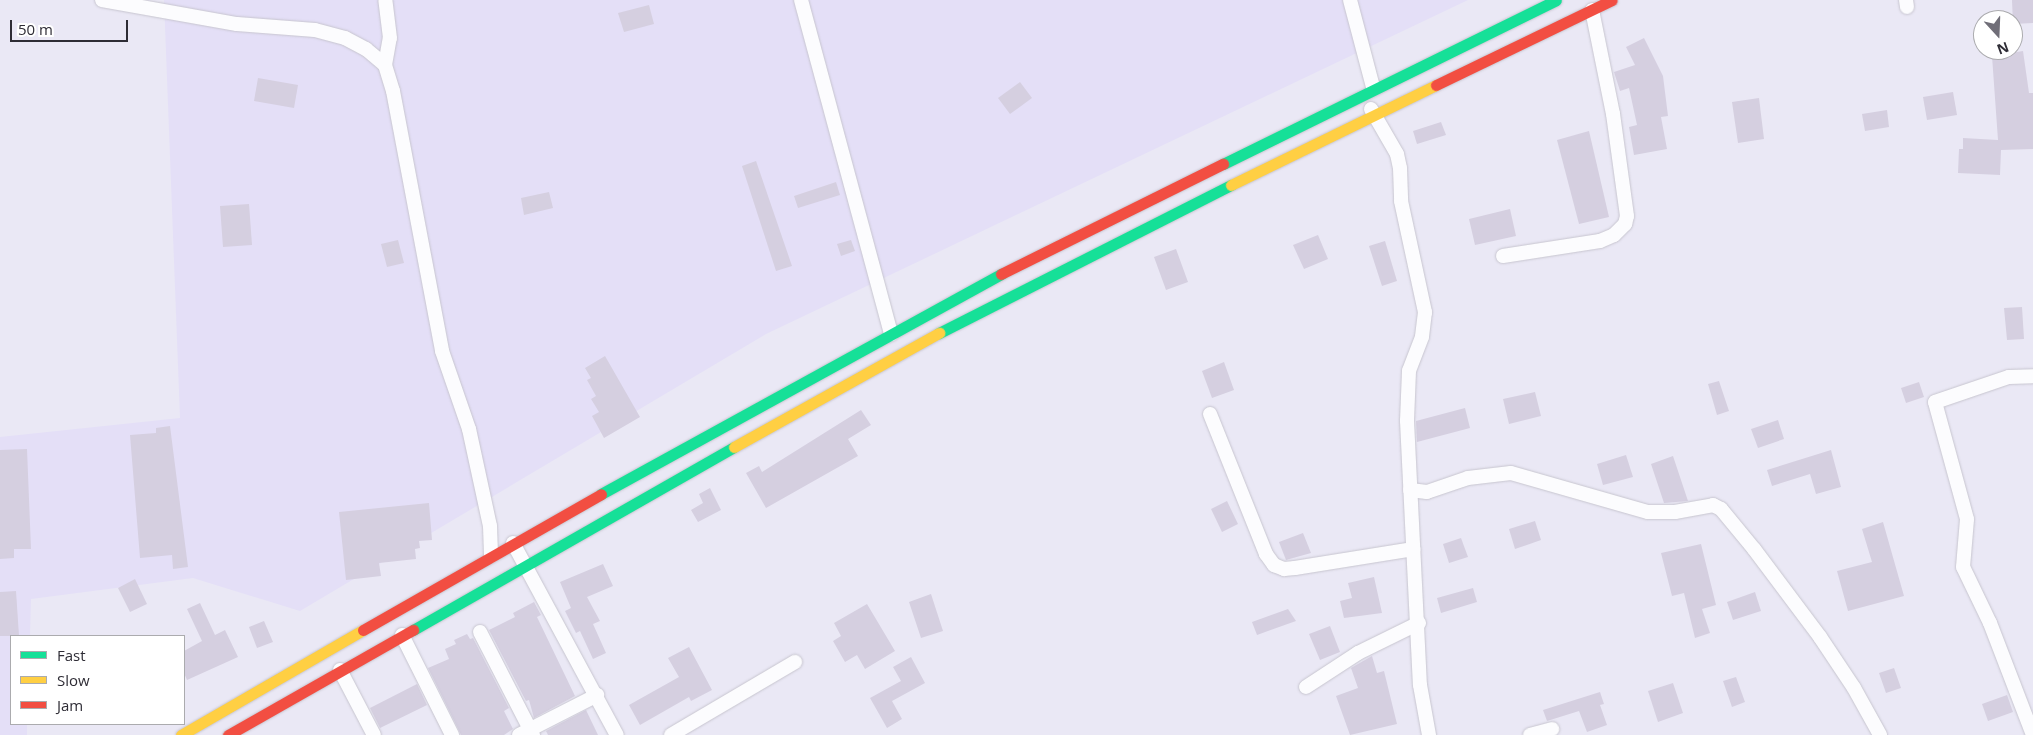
<!DOCTYPE html>
<style>
body{margin:0}
#map{position:relative;width:2033px;height:735px;overflow:hidden;background:#eae8f5;font-family:"Open Sans",sans-serif}
div>[style]{position:absolute}
.built>*{inset:0;background:#e4dff7}
.building>*{inset:0;background:#d5cfe0}
.roads{filter:drop-shadow(0 0 1px #c7c5cf) drop-shadow(0 0 1px #c7c5cf)}
.street>*{height:14px;margin:-7px;padding:0 7px;transform-origin:7px;border-radius:7px;background:#fcfcfe}
.fast>*{height:11px;margin:-5.5px;padding:0 5.5px;transform-origin:5.5px;border-radius:5.5px;background:#16e098}
.slow>*{height:11px;margin:-5.5px;padding:0 5.5px;transform-origin:5.5px;border-radius:5.5px;background:#ffcf43}
.jam>*{height:11px;margin:-5.5px;padding:0 5.5px;transform-origin:5.5px;border-radius:5.5px;background:#f24e42}
span{translate:-50% -50%;white-space:nowrap;text-align:center;line-height:1.15;-webkit-text-stroke:4px #fff;paint-order:stroke}
.legend{position:absolute;left:10px;top:635px;width:175px;height:90px;box-sizing:border-box;background:#fff;border:1px solid #ababae;margin:0;padding:6px 9px;list-style:none;font-size:15px;color:#2e2c35}
.legend li{display:flex;align-items:center;gap:10px;height:25px}
.legend b{width:25px;border:1px solid #ababae}
.north{position:absolute;left:1973px;top:10px;width:50px;height:50px;box-sizing:border-box;background:#fff;border:1px solid #ababae;border-radius:50%;rotate:160deg;font-size:14px;font-weight:700;line-height:20px;text-align:center;color:#2e2c35}
.north::after{content:'';display:block;margin:auto;width:18px;height:22px;background:#706e78;clip-path:polygon(50% 0,100% 100%,50% 72%,0 100%)}
.scale{position:absolute;left:10px;top:20px;width:118px;height:22px;box-sizing:border-box;border:2px solid #2e2c35;border-top:0;padding-left:6px;font-size:15px;line-height:18px;white-space:nowrap;color:#2e2c35;-webkit-text-stroke:4px #fff;paint-order:stroke}
</style>
<div id="map">
<div class="built">
<div style="clip-path:polygon(164px 0,1468px 0,766px 334px,300px 611px,193px 578px,31px 599px,30px 636px,11px 636px,11px 724px,27px 724px,27px 735px,0 735px,0 437px,180px 418px)"></div>
</div>
<div class="building">
<div style="clip-path:polygon(2012px 0,2033px 0,2033px 23px,2013px 24px)"></div>
<div style="clip-path:polygon(649px 5px,654px 24px,624px 32px,618px 13px)"></div>
<div style="clip-path:polygon(1644px 38px,1663px 76px,1668px 116px,1661px 117px,1667px 149px,1634px 155px,1629px 127px,1637px 125px,1629px 88px,1620px 91px,1614px 72px,1635px 65px,1626px 47px)"></div>
<div style="clip-path:polygon(2023px 51px,2029px 93px,2033px 93px,2033px 149px,2001px 150px,2000px 175px,1958px 173px,1959px 149px,1963px 149px,1963px 138px,1998px 140px,1992px 56px)"></div>
<div style="clip-path:polygon(258px 78px,298px 85px,294px 108px,254px 101px)"></div>
<div style="clip-path:polygon(1020px 82px,1032px 98px,1010px 114px,998px 98px)"></div>
<div style="clip-path:polygon(1953px 92px,1957px 115px,1927px 120px,1923px 97px)"></div>
<div style="clip-path:polygon(1759px 98px,1764px 139px,1738px 143px,1732px 102px)"></div>
<div style="clip-path:polygon(1887px 110px,1889px 127px,1865px 131px,1862px 114px)"></div>
<div style="clip-path:polygon(1441px 122px,1446px 135px,1417px 144px,1413px 131px)"></div>
<div style="clip-path:polygon(1589px 131px,1609px 217px,1579px 224px,1557px 140px)"></div>
<div style="clip-path:polygon(756px 161px,792px 266px,776px 271px,742px 166px)"></div>
<div style="clip-path:polygon(836px 182px,840px 195px,798px 208px,794px 196px)"></div>
<div style="clip-path:polygon(549px 192px,553px 208px,524px 215px,521px 198px)"></div>
<div style="clip-path:polygon(249px 204px,252px 245px,223px 247px,220px 206px)"></div>
<div style="clip-path:polygon(1510px 209px,1516px 236px,1475px 245px,1469px 219px)"></div>
<div style="clip-path:polygon(1318px 235px,1328px 259px,1304px 269px,1293px 245px)"></div>
<div style="clip-path:polygon(398px 240px,404px 263px,387px 267px,381px 244px)"></div>
<div style="clip-path:polygon(851px 240px,855px 251px,841px 256px,837px 244px)"></div>
<div style="clip-path:polygon(1385px 241px,1397px 281px,1382px 286px,1369px 246px)"></div>
<div style="clip-path:polygon(1176px 249px,1188px 282px,1166px 290px,1154px 257px)"></div>
<div style="clip-path:polygon(2022px 307px,2024px 339px,2007px 340px,2004px 308px)"></div>
<div style="clip-path:polygon(605px 356px,640px 417px,604px 438px,592px 416px,599px 412px,591px 399px,596px 396px,587px 380px,591px 378px,585px 368px)"></div>
<div style="clip-path:polygon(1224px 362px,1234px 390px,1212px 398px,1202px 371px)"></div>
<div style="clip-path:polygon(1719px 381px,1729px 411px,1717px 415px,1708px 384px)"></div>
<div style="clip-path:polygon(1919px 382px,1924px 397px,1906px 403px,1901px 388px)"></div>
<div style="clip-path:polygon(1535px 392px,1541px 416px,1509px 424px,1503px 399px)"></div>
<div style="clip-path:polygon(1465px 408px,1470px 428px,1417px 442px,1416px 421px)"></div>
<div style="clip-path:polygon(861px 410px,871px 425px,848px 439px,858px 456px,766px 508px,746px 473px,759px 466px,762px 472px)"></div>
<div style="clip-path:polygon(1778px 420px,1784px 439px,1758px 448px,1751px 429px)"></div>
<div style="clip-path:polygon(170px 426px,188px 567px,173px 569px,172px 555px,140px 558px,130px 435px,156px 433px,156px 428px)"></div>
<div style="clip-path:polygon(27px 449px,31px 549px,14px 549px,14px 558px,0 559px,0 450px)"></div>
<div style="clip-path:polygon(1831px 450px,1841px 487px,1816px 494px,1810px 474px,1772px 486px,1767px 470px)"></div>
<div style="clip-path:polygon(1626px 455px,1633px 477px,1603px 485px,1597px 464px)"></div>
<div style="clip-path:polygon(1673px 456px,1688px 501px,1664px 503px,1651px 464px)"></div>
<div style="clip-path:polygon(710px 488px,721px 510px,698px 522px,691px 510px,703px 503px,699px 494px)"></div>
<div style="clip-path:polygon(1227px 501px,1238px 524px,1222px 532px,1211px 509px)"></div>
<div style="clip-path:polygon(429px 503px,432px 540px,419px 541px,420px 548px,415px 549px,416px 559px,379px 563px,381px 576px,346px 580px,339px 512px)"></div>
<div style="clip-path:polygon(1535px 521px,1541px 540px,1515px 549px,1509px 529px)"></div>
<div style="clip-path:polygon(1883px 522px,1904px 596px,1848px 611px,1837px 571px,1872px 562px,1862px 529px)"></div>
<div style="clip-path:polygon(1303px 533px,1311px 553px,1286px 560px,1279px 542px)"></div>
<div style="clip-path:polygon(1461px 538px,1468px 557px,1449px 563px,1443px 544px)"></div>
<div style="clip-path:polygon(1701px 544px,1716px 605px,1702px 609px,1710px 633px,1695px 638px,1684px 593px,1672px 596px,1661px 553px)"></div>
<div style="clip-path:polygon(603px 564px,613px 586px,587px 597px,600px 621px,593px 624px,606px 653px,593px 659px,580px 631px,576px 633px,565px 611px,571px 608px,560px 582px)"></div>
<div style="clip-path:polygon(1374px 577px,1382px 613px,1344px 618px,1340px 601px,1352px 598px,1348px 583px)"></div>
<div style="clip-path:polygon(135px 579px,147px 604px,130px 612px,118px 588px)"></div>
<div style="clip-path:polygon(1473px 588px,1477px 602px,1441px 613px,1437px 598px)"></div>
<div style="clip-path:polygon(16px 591px,19px 636px,0 636px,0 592px)"></div>
<div style="clip-path:polygon(1755px 592px,1761px 611px,1733px 620px,1727px 602px)"></div>
<div style="clip-path:polygon(931px 594px,943px 631px,921px 638px,909px 602px)"></div>
<div style="clip-path:polygon(534px 602px,541px 615px,537px 617px,575px 696px,534px 718px,529px 700px,526px 701px,489px 630px,515px 617px,513px 613px)"></div>
<div style="clip-path:polygon(200px 603px,215px 635px,225px 630px,238px 657px,187px 680px,184px 673px,184px 651px,202px 641px,187px 609px)"></div>
<div style="clip-path:polygon(867px 604px,895px 651px,865px 669px,857px 655px,845px 662px,833px 641px,841px 636px,834px 623px)"></div>
<div style="clip-path:polygon(1288px 609px,1296px 621px,1257px 635px,1252px 622px)"></div>
<div style="clip-path:polygon(264px 621px,273px 642px,257px 648px,249px 627px)"></div>
<div style="clip-path:polygon(1330px 626px,1340px 652px,1320px 660px,1309px 634px)"></div>
<div style="clip-path:polygon(467px 634px,470px 639px,473px 638px,509px 708px,504px 711px,513px 729px,504px 735px,461px 735px,428px 668px,449px 659px,445px 649px,456px 644px,454px 640px)"></div>
<div style="clip-path:polygon(689px 647px,712px 690px,691px 701px,689px 697px,640px 725px,629px 705px,679px 677px,668px 658px)"></div>
<div style="clip-path:polygon(1372px 656px,1377px 673px,1384px 671px,1397px 724px,1350px 735px,1336px 696px,1358px 688px,1351px 668px)"></div>
<div style="clip-path:polygon(911px 657px,925px 683px,892px 701px,902px 719px,887px 728px,870px 698px,901px 681px,893px 667px)"></div>
<div style="clip-path:polygon(1894px 668px,1901px 688px,1886px 693px,1879px 673px)"></div>
<div style="clip-path:polygon(1736px 677px,1745px 702px,1732px 707px,1723px 681px)"></div>
<div style="clip-path:polygon(1673px 683px,1683px 713px,1658px 722px,1648px 691px)"></div>
<div style="clip-path:polygon(417px 684px,427px 705px,380px 728px,370px 708px)"></div>
<div style="clip-path:polygon(1600px 692px,1604px 704px,1600px 705px,1607px 725px,1587px 732px,1579px 711px,1547px 721px,1543px 710px)"></div>
<div style="clip-path:polygon(2007px 695px,2013px 712px,1988px 721px,1982px 704px)"></div>
<div style="clip-path:polygon(586px 710px,598px 735px,548px 735px,546px 731px)"></div>
</div>
<div class="roads">
<div class="street">
<div style="left:102px;top:0;width:137px;rotate:10.1deg"></div>
<div style="left:237px;top:24px;width:78px;rotate:4.4deg"></div>
<div style="left:315px;top:30px;width:31px;rotate:15deg"></div>
<div style="left:345px;top:38px;width:24px;rotate:28deg"></div>
<div style="left:366px;top:49px;width:25px;rotate:40deg"></div>
<div style="left:385px;top:65px;width:27px;rotate:73deg"></div>
<div style="left:393px;top:91px;width:265px;rotate:79.3deg"></div>
<div style="left:442px;top:351px;width:83px;rotate:70.9deg"></div>
<div style="left:469px;top:429px;width:99px;rotate:77.8deg"></div>
<div style="left:490px;top:526px;width:30px;rotate:88deg"></div>
<div style="left:801px;top:0;width:346px;rotate:74.9deg"></div>
<div style="left:1350px;top:0;width:90px;rotate:75.2deg"></div>
<div style="left:1906px;top:0;width:7px;rotate:82deg"></div>
<div style="left:385px;top:65px;width:27px;rotate:-80deg"></div>
<div style="left:390px;top:38px;width:38px;rotate:-97deg"></div>
<div style="left:1371px;top:109px;width:52px;rotate:60deg"></div>
<div style="left:1397px;top:154px;width:14px;rotate:78deg"></div>
<div style="left:1400px;top:168px;width:33px;rotate:88deg"></div>
<div style="left:1401px;top:201px;width:114px;rotate:77.8deg"></div>
<div style="left:1425px;top:312px;width:25px;rotate:97deg"></div>
<div style="left:1422px;top:337px;width:36px;rotate:111deg"></div>
<div style="left:1409px;top:371px;width:50px;rotate:92.3deg"></div>
<div style="left:1407px;top:421px;width:264px;rotate:87.2deg"></div>
<div style="left:1420px;top:685px;width:51px;rotate:79.8deg"></div>
<div style="left:1503px;top:256px;width:98px;rotate:-8.8deg"></div>
<div style="left:1600px;top:241px;width:15px;rotate:-23deg"></div>
<div style="left:1614px;top:235px;width:16px;rotate:-45deg"></div>
<div style="left:1625px;top:224px;width:8px;rotate:-76deg"></div>
<div style="left:1627px;top:216px;width:103px;rotate:-97.8deg"></div>
<div style="left:1613px;top:114px;width:106px;rotate:-101.4deg"></div>
<div style="left:1210px;top:414px;width:151px;rotate:68.2deg"></div>
<div style="left:1266px;top:554px;width:14px;rotate:54deg"></div>
<div style="left:1274px;top:565px;width:11px;rotate:22deg"></div>
<div style="left:1284px;top:569px;width:11px;rotate:-5deg"></div>
<div style="left:1295px;top:568px;width:120px;rotate:-9.1deg"></div>
<div style="left:1410px;top:490px;width:17px;rotate:7deg"></div>
<div style="left:1427px;top:492px;width:43px;rotate:-18.9deg"></div>
<div style="left:1468px;top:478px;width:43px;rotate:-6.6deg"></div>
<div style="left:1511px;top:473px;width:142px;rotate:15.9deg"></div>
<div style="left:1648px;top:512px;width:27px"></div>
<div style="left:1675px;top:512px;width:39px;rotate:-10deg"></div>
<div style="left:1713px;top:505px;width:9px;rotate:27deg"></div>
<div style="left:1721px;top:509px;width:52px;rotate:50.5deg"></div>
<div style="left:1754px;top:549px;width:110px;rotate:53.1deg"></div>
<div style="left:1820px;top:637px;width:61px;rotate:56.3deg"></div>
<div style="left:1854px;top:688px;width:54px;rotate:61deg"></div>
<div style="left:513px;top:543px;width:218px;rotate:61.6deg"></div>
<div style="left:480px;top:632px;width:116px;rotate:62.8deg"></div>
<div style="left:402px;top:635px;width:112px;rotate:63.4deg"></div>
<div style="left:340px;top:670px;width:73px;rotate:62.4deg"></div>
<div style="left:1306px;top:687px;width:62px;rotate:-33.2deg"></div>
<div style="left:1358px;top:653px;width:68px;rotate:-26.2deg"></div>
<div style="left:519px;top:735px;width:88px;rotate:-27.1deg"></div>
<div style="left:671px;top:735px;width:144px;rotate:-30.5deg"></div>
<div style="left:1530px;top:735px;width:23px;rotate:-15deg"></div>
<div style="left:2033px;top:735px;width:120px;rotate:-111deg"></div>
<div style="left:1990px;top:623px;width:62px;rotate:-115.7deg"></div>
<div style="left:1963px;top:567px;width:48px;rotate:-85.2deg"></div>
<div style="left:1967px;top:519px;width:121px;rotate:-105.3deg"></div>
<div style="left:1935px;top:402px;width:78px;rotate:-18.7deg"></div>
<div style="left:2009px;top:377px;width:24px;rotate:-2deg"></div>
</div>
<div class="fast">
<div style="left:1223px;top:164px;width:371px;rotate:-26.2deg"></div>
<div style="left:939px;top:333px;width:327px;rotate:-26.9deg"></div>
<div style="left:601px;top:494px;width:457px;rotate:-28.8deg"></div>
<div style="left:413px;top:630px;width:369px;rotate:-29.7deg"></div>
</div>
<div class="slow">
<div style="left:1231px;top:185px;width:228px;rotate:-26deg"></div>
<div style="left:734px;top:447px;width:235px;rotate:-29.1deg"></div>
<div style="left:181px;top:735px;width:210px;rotate:-30deg"></div>
</div>
<div class="jam">
<div style="left:1436px;top:85px;width:195px;rotate:-25.8deg"></div>
<div style="left:1001px;top:274px;width:248px;rotate:-26.4deg"></div>
<div style="left:363px;top:630px;width:274px;rotate:-29.7deg"></div>
<div style="left:228px;top:735px;width:213px;rotate:-29.6deg"></div>
</div>
</div>
<ul class="legend">
<li><b style="height:6px;background:#16e098"></b>Fast</li>
<li><b style="height:6px;background:#ffcf43"></b>Slow</li>
<li><b style="height:6px;background:#f24e42"></b>Jam</li>
</ul>
<div class="north">N</div>
<div class="scale">50 m</div>
</div>
